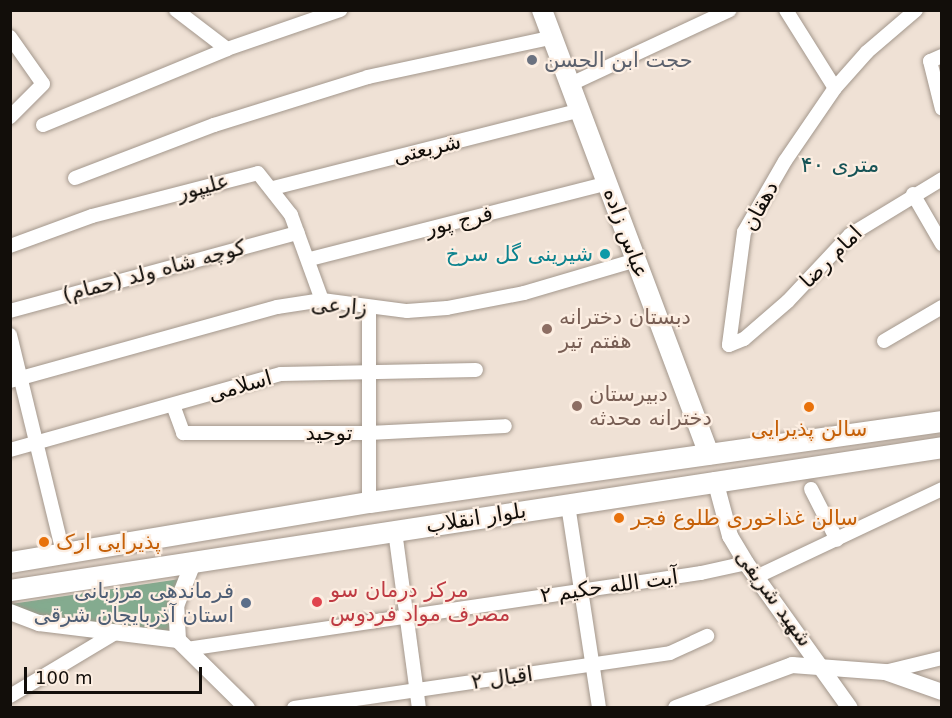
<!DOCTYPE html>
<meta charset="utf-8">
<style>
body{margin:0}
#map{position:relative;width:952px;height:718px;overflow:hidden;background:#efe1d5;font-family:"DejaVu Sans",Cairo,sans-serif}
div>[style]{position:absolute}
.forest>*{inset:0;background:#84ab8f}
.roads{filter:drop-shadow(0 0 2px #a3978c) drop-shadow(0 0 2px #a3978c)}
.minor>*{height:14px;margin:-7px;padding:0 7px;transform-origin:7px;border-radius:7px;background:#fff}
.tertiary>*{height:16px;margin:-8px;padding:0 8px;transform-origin:8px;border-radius:8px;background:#fff}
.secondary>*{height:20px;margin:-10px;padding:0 10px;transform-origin:10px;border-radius:10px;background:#fff}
.primary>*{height:21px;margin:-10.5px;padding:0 10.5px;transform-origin:10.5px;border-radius:10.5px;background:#fff}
.dots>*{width:16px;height:16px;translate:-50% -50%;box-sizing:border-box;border:3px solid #fceee2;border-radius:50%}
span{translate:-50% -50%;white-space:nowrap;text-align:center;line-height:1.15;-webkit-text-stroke:4.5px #fceee2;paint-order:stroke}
.worship-label{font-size:21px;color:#5b616d}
.left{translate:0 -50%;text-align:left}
.street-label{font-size:21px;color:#120e0a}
.culture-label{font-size:21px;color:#0d838f}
.right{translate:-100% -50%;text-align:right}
.education-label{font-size:21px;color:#785e54}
.food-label{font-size:21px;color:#c56008}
.health-label{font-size:21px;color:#be3a42}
.service-label{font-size:21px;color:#4e5e75}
.neighbourhood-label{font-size:22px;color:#165356}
.frame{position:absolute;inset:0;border:12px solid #120e0a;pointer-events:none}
.scale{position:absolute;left:24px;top:667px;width:178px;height:27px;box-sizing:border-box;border:3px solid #120e0a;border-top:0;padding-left:8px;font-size:18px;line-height:21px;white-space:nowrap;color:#120e0a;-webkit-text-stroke:4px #fceee2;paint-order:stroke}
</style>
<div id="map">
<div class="forest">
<div style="clip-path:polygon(180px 579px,173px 632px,40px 617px,11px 604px)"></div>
</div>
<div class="roads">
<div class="minor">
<div style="left:176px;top:10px;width:64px;rotate:37.4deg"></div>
<div style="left:786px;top:10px;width:92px;rotate:57.9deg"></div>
<div style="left:916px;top:10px;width:65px;rotate:139.4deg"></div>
<div style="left:867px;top:52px;width:48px;rotate:131.6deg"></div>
<div style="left:835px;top:88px;width:88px;rotate:124.4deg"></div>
<div style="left:785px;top:161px;width:82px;rotate:120deg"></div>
<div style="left:744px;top:232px;width:114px;rotate:97.6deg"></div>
<div style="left:729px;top:345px;width:16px;rotate:-22deg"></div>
<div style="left:744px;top:339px;width:58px;rotate:-40.8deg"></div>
<div style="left:788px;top:301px;width:91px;rotate:-46.8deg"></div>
<div style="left:850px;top:235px;width:108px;rotate:-31.3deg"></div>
<div style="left:10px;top:37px;width:57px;rotate:54.9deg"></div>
<div style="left:43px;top:84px;width:47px;rotate:135deg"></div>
<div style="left:942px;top:56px;width:13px;rotate:157deg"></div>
<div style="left:930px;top:61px;width:49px;rotate:76deg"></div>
<div style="left:571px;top:84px;width:175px;rotate:-25deg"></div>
<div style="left:43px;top:125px;width:199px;rotate:-22.4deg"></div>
<div style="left:227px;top:49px;width:120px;rotate:-19deg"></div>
<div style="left:75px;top:178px;width:149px;rotate:-20.9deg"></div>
<div style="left:214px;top:125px;width:161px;rotate:-17.3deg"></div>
<div style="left:368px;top:77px;width:190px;rotate:-12.1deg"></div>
<div style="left:273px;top:188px;width:318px;rotate:-14.2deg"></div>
<div style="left:913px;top:194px;width:58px;rotate:59.9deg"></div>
<div style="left:10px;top:246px;width:87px;rotate:-20.1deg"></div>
<div style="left:92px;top:216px;width:171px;rotate:-14.5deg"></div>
<div style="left:258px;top:173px;width:53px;rotate:51.8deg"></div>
<div style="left:291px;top:215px;width:90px;rotate:70deg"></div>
<div style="left:310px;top:259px;width:308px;rotate:-14.3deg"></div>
<div style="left:369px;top:308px;width:194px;rotate:90deg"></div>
<div style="left:10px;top:311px;width:298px;rotate:-15.2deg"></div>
<div style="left:10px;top:335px;width:224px;rotate:76.3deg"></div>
<div style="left:884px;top:341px;width:67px;rotate:-30.4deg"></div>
<div style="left:10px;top:381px;width:277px;rotate:-15.5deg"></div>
<div style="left:277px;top:307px;width:46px;rotate:-8.8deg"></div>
<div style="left:322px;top:300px;width:86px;rotate:7.4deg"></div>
<div style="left:407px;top:311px;width:40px;rotate:-4.3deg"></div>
<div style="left:447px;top:308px;width:78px;rotate:-11deg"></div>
<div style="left:524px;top:293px;width:117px;rotate:-16.4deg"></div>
<div style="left:173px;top:405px;width:30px;rotate:70deg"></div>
<div style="left:183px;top:433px;width:186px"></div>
<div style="left:369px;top:433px;width:136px;rotate:-2.9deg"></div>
<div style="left:10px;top:450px;width:281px;rotate:-15.7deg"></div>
<div style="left:281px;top:374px;width:195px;rotate:-1.2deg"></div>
<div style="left:811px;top:489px;width:57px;rotate:63deg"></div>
<div style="left:568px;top:505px;width:205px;rotate:81.3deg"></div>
<div style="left:395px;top:531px;width:179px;rotate:82.3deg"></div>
<div style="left:756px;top:577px;width:206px;rotate:-25.3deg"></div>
<div style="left:187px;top:649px;width:520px;rotate:-8.41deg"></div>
<div style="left:701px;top:573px;width:46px;rotate:-12.5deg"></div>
<div style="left:885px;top:672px;width:59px;rotate:-13.8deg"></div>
<div style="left:10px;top:696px;width:125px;rotate:-30.9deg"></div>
<div style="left:294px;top:708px;width:380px;rotate:-8.3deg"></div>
<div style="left:670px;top:653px;width:41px;rotate:-24.7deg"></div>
</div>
<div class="tertiary">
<div style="left:715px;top:480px;width:58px;rotate:75deg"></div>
<div style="left:730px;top:536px;width:31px;rotate:59deg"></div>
<div style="left:746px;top:563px;width:178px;rotate:54.4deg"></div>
<div style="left:10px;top:612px;width:31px;rotate:21deg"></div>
<div style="left:39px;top:623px;width:140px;rotate:7deg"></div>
<div style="left:178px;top:640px;width:97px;rotate:44.6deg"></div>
<div style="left:178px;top:640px;width:34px;rotate:-93deg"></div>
<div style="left:176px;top:606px;width:46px;rotate:-68.4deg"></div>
<div style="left:676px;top:708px;width:124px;rotate:-20.3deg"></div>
<div style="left:792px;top:665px;width:93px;rotate:4.3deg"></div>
<div style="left:885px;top:672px;width:60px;rotate:19.3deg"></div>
</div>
<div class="secondary">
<div style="left:542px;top:10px;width:475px;rotate:69.4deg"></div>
</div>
<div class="primary">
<div style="left:10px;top:562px;width:364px;rotate:-9.5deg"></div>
<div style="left:369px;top:502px;width:579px;rotate:-8.05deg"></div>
<div style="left:10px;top:590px;width:943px;rotate:-8.72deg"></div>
</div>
</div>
<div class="dots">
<div style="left:532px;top:60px;background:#6b7280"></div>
<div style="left:605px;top:254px;background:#0f9aa8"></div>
<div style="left:547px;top:329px;background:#8d6e63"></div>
<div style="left:577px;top:406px;background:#8d6e63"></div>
<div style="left:809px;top:407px;background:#e8710a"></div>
<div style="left:619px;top:518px;background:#e8710a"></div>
<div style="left:44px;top:542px;background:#e8710a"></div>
<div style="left:317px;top:602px;background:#e0444e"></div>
<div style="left:246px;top:603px;background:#5c6f8a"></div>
</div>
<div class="worship-label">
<span class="left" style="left:544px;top:60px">حجت ابن الحسن</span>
</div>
<div class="street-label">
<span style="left:427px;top:149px;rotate:-14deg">شریعتی</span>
<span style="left:203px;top:187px;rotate:-15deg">علیپور</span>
<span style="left:760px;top:206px;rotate:-62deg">دهقان</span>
<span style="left:459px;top:221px;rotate:-14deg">فرج پور</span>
<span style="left:626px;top:233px;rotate:70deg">عباس زاده</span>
<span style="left:831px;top:257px;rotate:-45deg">امام رضا</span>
<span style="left:154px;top:271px;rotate:-15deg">کوچه شاه ولد (حمام)</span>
<span style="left:339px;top:306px;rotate:4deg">زارعی</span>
<span style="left:240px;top:386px;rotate:-16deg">اسلامی</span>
<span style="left:329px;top:433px">توحید</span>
<span style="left:476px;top:518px;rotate:-9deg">بلوار انقلاب</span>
<span style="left:609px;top:586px;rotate:-8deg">آیت الله حکیم ۲</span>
<span style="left:774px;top:598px;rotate:54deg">شهید شریفى</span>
<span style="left:502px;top:678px;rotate:-8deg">اقبال ۲</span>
</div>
<div class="culture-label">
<span class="right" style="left:593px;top:254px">شیرینی گل سرخ</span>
</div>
<div class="education-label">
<span class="left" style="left:559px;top:329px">دبستان دخترانه<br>هفتم تیر</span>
<span class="left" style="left:589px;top:406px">دبیرستان<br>دخترانه محدثه</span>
</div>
<div class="food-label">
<span style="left:809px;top:429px">سالن پذیرایی</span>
<span class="left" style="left:631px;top:518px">سالن غذاخوری طلوع فجر</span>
<span class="left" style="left:56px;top:542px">پذیرایی ارک</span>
</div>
<div class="health-label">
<span class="left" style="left:330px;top:602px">مرکز درمان سو<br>مصرف مواد فردوس</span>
</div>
<div class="service-label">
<span class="right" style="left:234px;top:603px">فرماندهی مرزبانی<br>استان آذربایجان شرقی</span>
</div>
<div class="neighbourhood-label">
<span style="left:840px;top:165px">۴۰ متری</span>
</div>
<div class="frame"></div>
<div class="scale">100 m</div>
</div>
